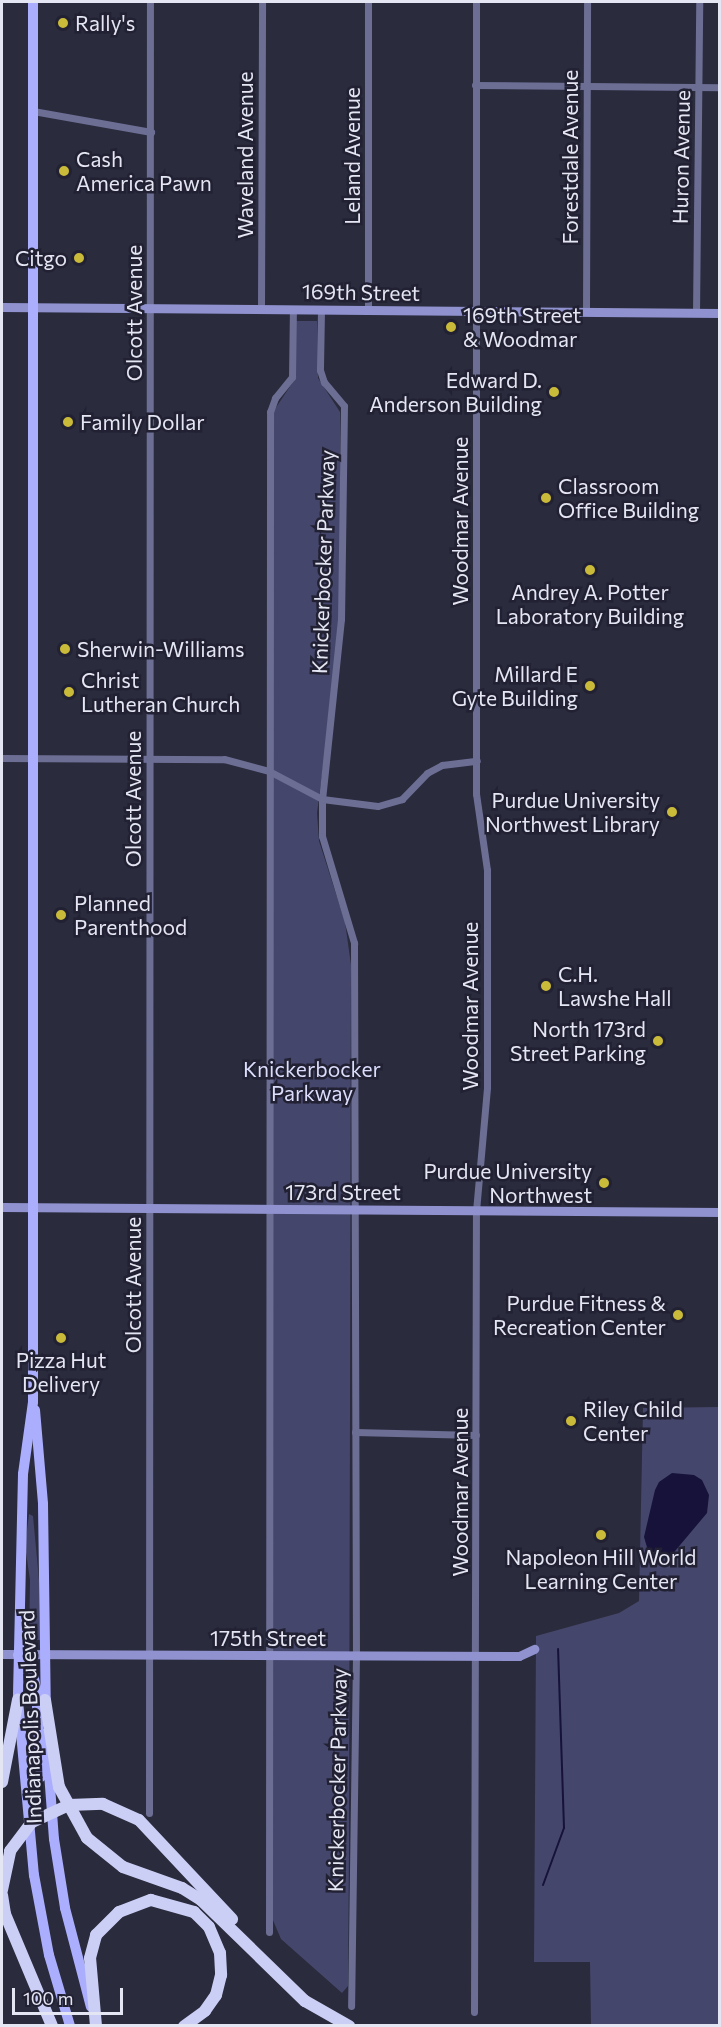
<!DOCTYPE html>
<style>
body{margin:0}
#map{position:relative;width:721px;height:2027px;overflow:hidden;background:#2a2b3d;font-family:Commissioner,sans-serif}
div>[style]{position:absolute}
.green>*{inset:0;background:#45466b}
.water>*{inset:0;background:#161239}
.stream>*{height:2px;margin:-1px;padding:0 1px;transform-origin:1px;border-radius:1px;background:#161239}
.street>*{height:7px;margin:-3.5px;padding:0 3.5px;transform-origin:3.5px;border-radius:3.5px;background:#6c6e94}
.secondary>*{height:9px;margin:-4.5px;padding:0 4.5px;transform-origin:4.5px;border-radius:4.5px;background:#9092cf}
.primary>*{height:10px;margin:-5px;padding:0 5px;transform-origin:5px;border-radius:5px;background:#abaefd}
.highway>*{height:12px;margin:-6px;padding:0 6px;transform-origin:6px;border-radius:6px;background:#cccff5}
.dots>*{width:16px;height:16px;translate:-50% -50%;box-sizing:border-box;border:3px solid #212133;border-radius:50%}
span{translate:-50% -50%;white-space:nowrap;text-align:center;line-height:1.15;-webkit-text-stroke:5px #212133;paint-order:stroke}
.poi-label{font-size:21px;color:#e5e6f3}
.left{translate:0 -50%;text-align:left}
.right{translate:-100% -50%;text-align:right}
.street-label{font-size:21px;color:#e5e6f3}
.park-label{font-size:21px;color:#dbddfb}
.frame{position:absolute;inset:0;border:3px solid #e5e6f3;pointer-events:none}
.scale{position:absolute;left:12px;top:1988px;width:111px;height:27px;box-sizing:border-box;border:3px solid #e5e6f3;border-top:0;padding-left:8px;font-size:18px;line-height:21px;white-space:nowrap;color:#e5e6f3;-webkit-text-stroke:4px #212133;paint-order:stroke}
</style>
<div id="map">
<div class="green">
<div style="clip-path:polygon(296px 321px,317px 321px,318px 378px,340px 412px,340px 636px,317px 813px,319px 841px,345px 922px,351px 965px,349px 1853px,348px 1986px,342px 1993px,281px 1939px,272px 1918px,273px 412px,295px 379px)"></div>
<div style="clip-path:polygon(719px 1407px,719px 2025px,591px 2025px,590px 1962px,534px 1962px,536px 1636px,619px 1613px,639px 1601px,643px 1408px)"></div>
<div style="clip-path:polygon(29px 1514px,33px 1516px,39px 1580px,40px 1640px,29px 1640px,30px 1580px,25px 1546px)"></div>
</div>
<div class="water">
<div style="clip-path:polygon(672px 1473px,694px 1475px,702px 1480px,709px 1495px,707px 1513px,670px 1557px,657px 1551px,649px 1554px,644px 1537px,655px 1490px,659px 1482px)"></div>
</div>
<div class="stream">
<div style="left:543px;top:1885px;width:61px;rotate:-69.8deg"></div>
<div style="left:564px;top:1828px;width:179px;rotate:-91.9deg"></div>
</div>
<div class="street">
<div style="left:368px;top:2px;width:308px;rotate:90deg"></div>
<div style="left:475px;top:85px;width:245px;rotate:0.5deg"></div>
<div style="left:33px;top:111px;width:120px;rotate:10.1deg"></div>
<div style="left:261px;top:309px;width:307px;rotate:-89.8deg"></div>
<div style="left:321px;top:310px;width:60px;rotate:91deg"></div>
<div style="left:320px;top:370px;width:13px;rotate:72deg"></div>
<div style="left:324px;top:382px;width:31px;rotate:50deg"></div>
<div style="left:344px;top:406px;width:213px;rotate:90.8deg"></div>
<div style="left:341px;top:619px;width:181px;rotate:96deg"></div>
<div style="left:322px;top:799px;width:37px;rotate:90deg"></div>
<div style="left:322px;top:836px;width:112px;rotate:73.3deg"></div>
<div style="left:354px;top:943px;width:713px;rotate:89.84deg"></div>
<div style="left:356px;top:1656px;width:350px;rotate:90.8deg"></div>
<div style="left:586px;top:312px;width:310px;rotate:-89.8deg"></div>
<div style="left:696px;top:313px;width:311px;rotate:-89.4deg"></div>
<div style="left:2px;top:758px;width:222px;rotate:0.3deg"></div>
<div style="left:224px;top:759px;width:47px;rotate:14.9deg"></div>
<div style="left:269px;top:771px;width:60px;rotate:27.8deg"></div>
<div style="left:322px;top:799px;width:56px;rotate:7.1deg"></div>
<div style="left:378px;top:806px;width:25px;rotate:-16deg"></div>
<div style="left:402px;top:799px;width:36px;rotate:-46deg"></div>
<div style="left:427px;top:773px;width:17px;rotate:-28deg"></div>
<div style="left:442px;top:765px;width:35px;rotate:-7deg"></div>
<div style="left:355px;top:1432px;width:121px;rotate:1.4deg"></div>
<div style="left:149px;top:1813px;width:1811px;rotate:-89.97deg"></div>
<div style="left:269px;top:1932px;width:1520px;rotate:-89.96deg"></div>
<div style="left:270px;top:412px;width:15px;rotate:-70deg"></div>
<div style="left:275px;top:398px;width:27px;rotate:-51deg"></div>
<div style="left:292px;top:377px;width:68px;rotate:-89.2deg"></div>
<div style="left:474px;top:2012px;width:801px;rotate:-89.86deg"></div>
<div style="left:476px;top:1211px;width:124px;rotate:-84.9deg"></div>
<div style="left:487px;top:1087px;width:217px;rotate:-90deg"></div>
<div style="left:487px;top:870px;width:77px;rotate:-98.2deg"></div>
<div style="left:476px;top:794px;width:792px;rotate:-90deg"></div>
</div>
<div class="secondary">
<div style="left:2px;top:307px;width:718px;rotate:0.48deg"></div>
<div style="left:2px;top:1207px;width:718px;rotate:0.4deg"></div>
<div style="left:2px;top:1654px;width:517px;rotate:0.22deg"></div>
<div style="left:519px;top:1656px;width:17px;rotate:-25deg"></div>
</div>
<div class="primary">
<div style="left:33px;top:2px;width:1400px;rotate:90deg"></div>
<div style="left:33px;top:1402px;width:73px;rotate:97.9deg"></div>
<div style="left:23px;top:1474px;width:226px;rotate:91.3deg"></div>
<div style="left:18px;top:1700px;width:176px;rotate:84.8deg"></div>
<div style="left:34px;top:1875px;width:81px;rotate:79.4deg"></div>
<div style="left:49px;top:1955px;width:74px;rotate:73.5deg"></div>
<div style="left:35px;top:1410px;width:94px;rotate:85.1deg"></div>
<div style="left:43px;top:1504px;width:205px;rotate:89.2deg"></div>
<div style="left:18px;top:1655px;width:20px;rotate:45deg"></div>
<div style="left:32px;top:1669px;width:19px;rotate:78deg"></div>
<div style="left:36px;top:1688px;width:89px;rotate:86.8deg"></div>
<div style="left:46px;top:1733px;width:106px;rotate:85.7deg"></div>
<div style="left:54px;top:1839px;width:70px;rotate:80.9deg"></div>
<div style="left:65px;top:1908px;width:102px;rotate:75.3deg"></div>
</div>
<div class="highway">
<div style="left:45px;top:1700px;width:88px;rotate:80.9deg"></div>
<div style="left:59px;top:1787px;width:58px;rotate:61.2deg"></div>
<div style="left:87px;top:1838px;width:46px;rotate:38.9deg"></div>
<div style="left:123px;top:1867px;width:63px;rotate:19.6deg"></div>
<div style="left:182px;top:1888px;width:22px;rotate:32deg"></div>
<div style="left:201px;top:1900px;width:145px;rotate:44.2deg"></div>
<div style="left:305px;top:2001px;width:51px;rotate:29.6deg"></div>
<div style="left:2px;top:1782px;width:84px;rotate:-79deg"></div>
<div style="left:2px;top:1890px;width:40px;rotate:-78deg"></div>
<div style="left:10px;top:1851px;width:36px;rotate:-53deg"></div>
<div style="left:32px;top:1822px;width:41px;rotate:-24.7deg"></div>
<div style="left:69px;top:1805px;width:34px;rotate:-2deg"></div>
<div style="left:103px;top:1804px;width:39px;rotate:24deg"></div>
<div style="left:139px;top:1820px;width:136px;rotate:46.8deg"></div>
<div style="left:2px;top:1895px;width:19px;rotate:81deg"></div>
<div style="left:5px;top:1914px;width:121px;rotate:67.2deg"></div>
<div style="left:96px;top:2026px;width:68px;rotate:-95deg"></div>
<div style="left:90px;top:1958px;width:24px;rotate:-75deg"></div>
<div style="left:96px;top:1935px;width:33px;rotate:-45deg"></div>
<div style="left:119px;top:1912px;width:34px;rotate:-21deg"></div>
<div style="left:151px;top:1900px;width:45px;rotate:15.6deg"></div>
<div style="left:194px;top:1912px;width:21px;rotate:45deg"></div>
<div style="left:209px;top:1927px;width:28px;rotate:67deg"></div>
<div style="left:220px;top:1953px;width:22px;rotate:87deg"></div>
<div style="left:221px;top:1975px;width:21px;rotate:104deg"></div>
<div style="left:216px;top:1995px;width:19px;rotate:125deg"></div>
<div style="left:205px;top:2011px;width:26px;rotate:144deg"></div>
</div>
<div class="dots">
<div style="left:63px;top:23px;background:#caba3a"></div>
<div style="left:64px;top:171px;background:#caba3a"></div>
<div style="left:79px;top:258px;background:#caba3a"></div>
<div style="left:451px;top:327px;background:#caba3a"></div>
<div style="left:554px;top:392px;background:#caba3a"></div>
<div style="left:68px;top:422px;background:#caba3a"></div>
<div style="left:546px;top:498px;background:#caba3a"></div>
<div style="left:590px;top:570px;background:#caba3a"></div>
<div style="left:65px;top:649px;background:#caba3a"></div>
<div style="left:590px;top:686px;background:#caba3a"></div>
<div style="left:69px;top:692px;background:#caba3a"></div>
<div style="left:672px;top:812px;background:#caba3a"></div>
<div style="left:61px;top:915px;background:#caba3a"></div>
<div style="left:546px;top:986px;background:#caba3a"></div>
<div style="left:658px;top:1041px;background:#caba3a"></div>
<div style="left:604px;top:1183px;background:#caba3a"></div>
<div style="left:678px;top:1315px;background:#caba3a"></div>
<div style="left:61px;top:1338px;background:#caba3a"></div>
<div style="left:571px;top:1421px;background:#caba3a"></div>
<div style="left:601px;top:1535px;background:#caba3a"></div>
</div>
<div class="poi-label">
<span class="left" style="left:75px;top:23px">Rally's</span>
<span class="left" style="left:76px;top:171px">Cash<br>America Pawn</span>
<span class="right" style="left:67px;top:258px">Citgo</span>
<span class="left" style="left:463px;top:327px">169th Street<br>&amp; Woodmar</span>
<span class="right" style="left:542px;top:392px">Edward D.<br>Anderson Building</span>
<span class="left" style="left:80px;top:422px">Family Dollar</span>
<span class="left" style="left:558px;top:498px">Classroom<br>Office Building</span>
<span style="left:590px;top:604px">Andrey A. Potter<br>Laboratory Building</span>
<span class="left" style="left:77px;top:649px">Sherwin-Williams</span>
<span class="right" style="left:578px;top:686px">Millard E<br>Gyte Building</span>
<span class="left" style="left:81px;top:692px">Christ<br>Lutheran Church</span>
<span class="right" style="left:660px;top:812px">Purdue University<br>Northwest Library</span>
<span class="left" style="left:74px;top:915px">Planned<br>Parenthood</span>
<span class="left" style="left:558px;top:986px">C.H.<br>Lawshe Hall</span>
<span class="right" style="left:646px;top:1041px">North 173rd<br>Street Parking</span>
<span class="right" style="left:592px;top:1183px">Purdue University<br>Northwest</span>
<span class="right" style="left:666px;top:1315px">Purdue Fitness &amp;<br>Recreation Center</span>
<span style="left:61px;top:1372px">Pizza Hut<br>Delivery</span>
<span class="left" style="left:583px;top:1421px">Riley Child<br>Center</span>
<span style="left:601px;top:1569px">Napoleon Hill World<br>Learning Center</span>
</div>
<div class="street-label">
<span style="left:245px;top:155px;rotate:-90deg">Waveland Avenue</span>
<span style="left:352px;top:156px;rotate:-90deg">Leland Avenue</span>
<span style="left:570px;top:157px;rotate:-90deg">Forestdale Avenue</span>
<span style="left:681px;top:157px;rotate:-89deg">Huron Avenue</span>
<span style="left:361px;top:292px;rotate:1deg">169th Street</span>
<span style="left:134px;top:313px;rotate:-90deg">Olcott Avenue</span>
<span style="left:460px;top:521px;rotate:-90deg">Woodmar Avenue</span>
<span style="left:323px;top:562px;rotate:-88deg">Knickerbocker Parkway</span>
<span style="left:133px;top:799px;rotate:-90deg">Olcott Avenue</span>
<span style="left:470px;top:1006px;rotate:-90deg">Woodmar Avenue</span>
<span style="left:343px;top:1192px">173rd Street</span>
<span style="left:133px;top:1285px;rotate:-90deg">Olcott Avenue</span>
<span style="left:460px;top:1492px;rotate:-90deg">Woodmar Avenue</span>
<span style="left:268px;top:1638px">175th Street</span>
<span style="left:30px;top:1717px;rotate:-92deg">Indianapolis Boulevard</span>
<span style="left:337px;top:1780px;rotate:-89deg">Knickerbocker Parkway</span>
</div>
<div class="park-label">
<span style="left:312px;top:1081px">Knickerbocker<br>Parkway</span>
</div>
<div class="frame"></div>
<div class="scale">100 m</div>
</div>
